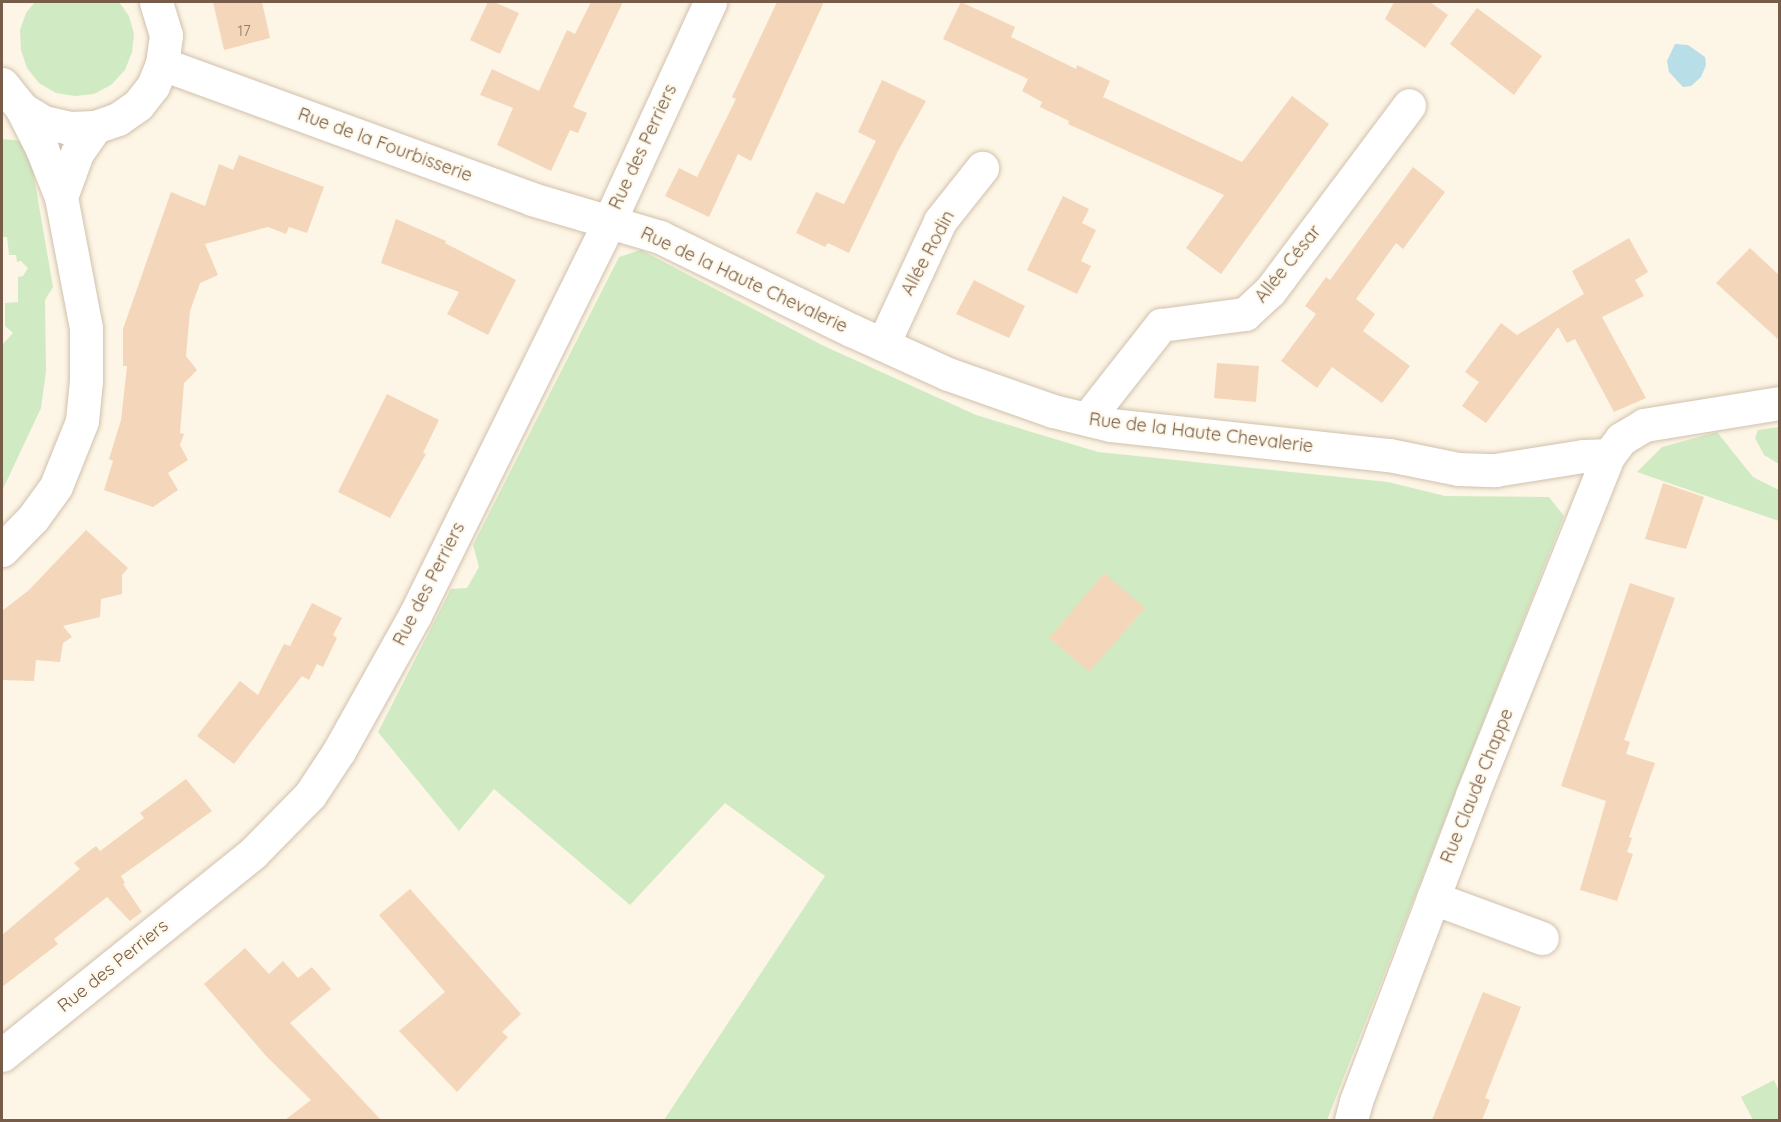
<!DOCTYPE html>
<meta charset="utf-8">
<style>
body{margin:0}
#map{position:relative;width:1781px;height:1122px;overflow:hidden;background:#fdf5e5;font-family:Quicksand,sans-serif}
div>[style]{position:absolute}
.green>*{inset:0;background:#d0ebc3}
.water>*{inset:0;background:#b8dee8}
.building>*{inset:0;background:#f4d6bb}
.roads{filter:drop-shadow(0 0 2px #d1c0ad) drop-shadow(0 0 2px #d1c0ad)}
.minor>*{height:33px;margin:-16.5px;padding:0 16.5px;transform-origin:16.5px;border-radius:16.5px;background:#fff}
span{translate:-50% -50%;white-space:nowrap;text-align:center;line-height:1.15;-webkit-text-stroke:4.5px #fff9ec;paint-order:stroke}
.number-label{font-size:15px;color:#967b66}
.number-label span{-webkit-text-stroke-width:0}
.street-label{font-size:18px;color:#775d49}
.frame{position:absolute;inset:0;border:3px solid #775d49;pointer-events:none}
</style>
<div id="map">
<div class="green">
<div style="clip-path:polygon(35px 2px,119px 2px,129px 16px,134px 34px,132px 52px,125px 70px,111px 85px,94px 94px,75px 96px,56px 93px,39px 83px,27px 68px,21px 50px,20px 30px,26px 13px)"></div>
<div style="clip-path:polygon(2px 139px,24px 141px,33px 171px,53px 287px,45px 300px,46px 371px,41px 408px,2px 491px,2px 345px,13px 333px,5px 326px,5px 303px,18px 302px,18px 277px,23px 276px,28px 268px,21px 261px,17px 262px,16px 255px,9px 255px,7px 237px,2px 237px)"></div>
<div style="clip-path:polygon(641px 250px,824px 346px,976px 415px,1098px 452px,1388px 482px,1445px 496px,1549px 497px,1564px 516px,1327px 1120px,664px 1120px,825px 876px,725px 803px,630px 905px,494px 789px,459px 831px,378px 732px,451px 589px,467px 588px,479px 567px,473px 545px,619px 257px)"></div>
<div style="clip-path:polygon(1779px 427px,1780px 464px,1779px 464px,1764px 455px,1755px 438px,1758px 430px)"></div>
<div style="clip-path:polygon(1717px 432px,1753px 477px,1779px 490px,1779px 521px,1637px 472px,1662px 447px)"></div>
<div style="clip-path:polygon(1774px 1080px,1779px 1091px,1779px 1120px,1753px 1120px,1741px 1097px)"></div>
</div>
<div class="water">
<div style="clip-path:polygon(1675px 44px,1688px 45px,1705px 57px,1706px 65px,1701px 77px,1691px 86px,1683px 87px,1669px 72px,1667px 61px)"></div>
</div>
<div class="building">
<div style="clip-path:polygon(213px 2px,262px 2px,270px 38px,224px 50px)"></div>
<div style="clip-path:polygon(488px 2px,494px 2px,519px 13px,500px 54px,470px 40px)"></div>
<div style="clip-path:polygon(591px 2px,623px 2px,573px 107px,587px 113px,578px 133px,570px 130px,551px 171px,497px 145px,513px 108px,480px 95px,492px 69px,539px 91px,567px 30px,575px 34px)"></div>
<div style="clip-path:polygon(777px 2px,824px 2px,751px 161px,738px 154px,709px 217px,665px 196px,679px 168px,697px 177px,736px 99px,732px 97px)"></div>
<div style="clip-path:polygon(961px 2px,1015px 27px,1011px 37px,1076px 69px,1077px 65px,1110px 81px,1103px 97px,1242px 162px,1292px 96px,1329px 124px,1221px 274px,1186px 248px,1224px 195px,1068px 124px,1069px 121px,1040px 107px,1042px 102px,1022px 91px,1028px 79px,943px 39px)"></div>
<div style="clip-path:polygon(1394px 2px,1430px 2px,1448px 15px,1425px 48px,1385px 19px)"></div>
<div style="clip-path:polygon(1477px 8px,1542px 56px,1514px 95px,1450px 44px)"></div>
<div style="clip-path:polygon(882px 80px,926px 101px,898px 151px,849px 253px,828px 243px,825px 247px,796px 233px,816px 192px,844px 204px,876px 141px,858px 132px)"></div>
<div style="clip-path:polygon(239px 155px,324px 187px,307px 233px,289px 227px,286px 234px,268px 227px,205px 244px,218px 275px,200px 283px,190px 311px,186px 356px,197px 370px,184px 383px,180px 433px,184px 434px,180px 445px,188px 460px,168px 473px,178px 490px,153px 507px,104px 490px,113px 461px,109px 459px,121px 420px,127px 366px,123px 366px,123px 329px,171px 192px,205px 206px,219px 164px,233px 170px)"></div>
<div style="clip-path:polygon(1413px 167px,1445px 192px,1403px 249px,1396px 243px,1356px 299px,1375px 314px,1363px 331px,1410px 366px,1382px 403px,1332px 367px,1317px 388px,1281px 361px,1316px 314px,1305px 306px,1326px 277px,1330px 280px)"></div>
<div style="clip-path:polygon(1063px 196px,1089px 209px,1082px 223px,1096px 230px,1081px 261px,1091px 266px,1077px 294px,1027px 270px)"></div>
<div style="clip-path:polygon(396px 219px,446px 241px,445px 243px,516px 280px,488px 335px,447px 314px,459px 292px,381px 263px)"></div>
<div style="clip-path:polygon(1629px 238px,1648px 272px,1635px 280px,1644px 296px,1602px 317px,1646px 398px,1614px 412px,1575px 339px,1567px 343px,1558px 327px,1486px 423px,1462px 406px,1479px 382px,1465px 372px,1501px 323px,1517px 335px,1584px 294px,1572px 271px)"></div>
<div style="clip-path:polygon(1750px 248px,1779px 275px,1779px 340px,1716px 283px)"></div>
<div style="clip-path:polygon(974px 280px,1025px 306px,1009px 338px,956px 314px)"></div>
<div style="clip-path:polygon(1217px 363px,1259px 366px,1256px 402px,1214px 398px)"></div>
<div style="clip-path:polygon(387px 394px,439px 420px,423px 453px,426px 454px,390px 518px,338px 492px)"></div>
<div style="clip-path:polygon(1663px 483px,1704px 497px,1686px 549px,1645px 539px)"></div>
<div style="clip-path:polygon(86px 530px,128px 568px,122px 575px,122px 594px,101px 599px,100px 617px,63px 626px,72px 637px,63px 643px,60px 662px,36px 660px,34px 681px,2px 680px,2px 611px,29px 590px)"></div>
<div style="clip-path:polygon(1104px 573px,1145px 608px,1089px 672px,1049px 638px)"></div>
<div style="clip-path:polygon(1630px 583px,1675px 598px,1624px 740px,1630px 742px,1626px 754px,1655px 763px,1629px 837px,1632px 838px,1627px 852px,1633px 854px,1617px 901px,1580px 890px,1606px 801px,1561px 786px)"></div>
<div style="clip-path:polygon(312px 603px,342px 618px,333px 635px,337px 638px,323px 667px,317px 664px,309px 680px,302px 676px,234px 764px,197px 736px,240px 681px,258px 695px,284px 644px,290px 646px)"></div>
<div style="clip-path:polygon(186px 779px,212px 811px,121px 876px,125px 883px,123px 884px,142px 912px,130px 921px,107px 897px,54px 939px,58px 944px,2px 987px,2px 935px,80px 869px,74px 863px,96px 846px,100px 851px,144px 818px,140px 813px)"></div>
<div style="clip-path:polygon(410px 889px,521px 1014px,502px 1032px,508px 1037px,457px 1092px,399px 1031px,445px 992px,379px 915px)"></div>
<div style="clip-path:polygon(245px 948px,269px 974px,283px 961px,298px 978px,312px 967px,331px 989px,290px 1023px,381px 1120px,285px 1120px,311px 1100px,267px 1057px,204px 984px)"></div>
<div style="clip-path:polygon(1483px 992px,1521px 1007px,1485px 1098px,1490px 1100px,1482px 1120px,1432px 1120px)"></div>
</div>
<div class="roads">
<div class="minor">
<div style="left:162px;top:64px;width:394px;rotate:20deg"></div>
<div style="left:532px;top:199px;width:134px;rotate:16.5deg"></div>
<div style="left:660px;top:237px;width:212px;rotate:26deg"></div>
<div style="left:851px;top:330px;width:107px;rotate:24.4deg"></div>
<div style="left:948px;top:374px;width:111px;rotate:19.4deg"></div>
<div style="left:1053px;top:411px;width:60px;rotate:13.6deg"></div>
<div style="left:1111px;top:425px;width:280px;rotate:6.2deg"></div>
<div style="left:1389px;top:455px;width:70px;rotate:11.5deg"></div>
<div style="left:1458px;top:469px;width:37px;rotate:2deg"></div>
<div style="left:1495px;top:470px;width:89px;rotate:-9deg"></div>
<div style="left:1583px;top:456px;width:26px;rotate:-2deg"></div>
<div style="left:1609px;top:455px;width:20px;rotate:-53deg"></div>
<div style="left:1621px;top:439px;width:27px;rotate:-31deg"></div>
<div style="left:1644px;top:425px;width:138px;rotate:-9.2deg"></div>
<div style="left:2px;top:84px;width:32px;rotate:51deg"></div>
<div style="left:22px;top:109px;width:26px;rotate:31deg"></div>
<div style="left:44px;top:122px;width:26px;rotate:13deg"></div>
<div style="left:69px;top:128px;width:26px;rotate:-2deg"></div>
<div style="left:95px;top:127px;width:24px;rotate:-19deg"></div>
<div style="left:118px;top:119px;width:24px;rotate:-35deg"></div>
<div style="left:138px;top:105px;width:24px;rotate:-52deg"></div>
<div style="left:153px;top:86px;width:24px;rotate:-68deg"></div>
<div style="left:162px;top:64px;width:29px;rotate:-82deg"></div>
<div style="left:166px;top:35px;width:34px;rotate:-107deg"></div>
<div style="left:22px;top:109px;width:45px;rotate:63.4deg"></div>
<div style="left:42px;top:149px;width:52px;rotate:68.4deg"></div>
<div style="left:61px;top:197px;width:47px;rotate:-70deg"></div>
<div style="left:77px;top:153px;width:32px;rotate:-55deg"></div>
<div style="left:883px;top:344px;width:136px;rotate:-65.1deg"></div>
<div style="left:940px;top:221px;width:68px;rotate:-51.6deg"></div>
<div style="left:1087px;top:419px;width:120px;rotate:-51.8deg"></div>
<div style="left:1161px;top:325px;width:85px;rotate:-7.5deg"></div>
<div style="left:1245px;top:314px;width:34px;rotate:-43deg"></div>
<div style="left:1270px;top:291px;width:232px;rotate:-53.2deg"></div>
<div style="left:2px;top:550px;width:45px;rotate:-45.9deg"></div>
<div style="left:33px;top:518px;width:39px;rotate:-54deg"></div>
<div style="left:56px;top:486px;width:70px;rotate:-68.2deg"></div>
<div style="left:82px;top:421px;width:40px;rotate:-84.3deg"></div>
<div style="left:86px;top:381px;width:53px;rotate:-90deg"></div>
<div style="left:86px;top:328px;width:133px;rotate:-100.8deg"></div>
<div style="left:1433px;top:898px;width:116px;rotate:20.2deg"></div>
<div style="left:2px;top:1055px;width:322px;rotate:-38.8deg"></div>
<div style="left:253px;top:853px;width:81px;rotate:-45.5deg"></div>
<div style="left:310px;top:795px;width:53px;rotate:-56.6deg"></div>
<div style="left:339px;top:751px;width:156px;rotate:-60.8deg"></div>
<div style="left:415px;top:615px;width:438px;rotate:-63.7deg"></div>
<div style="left:609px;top:222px;width:242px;rotate:-65.3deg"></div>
<div style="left:1351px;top:1120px;width:20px;rotate:-75deg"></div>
<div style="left:1356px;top:1101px;width:327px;rotate:-69.2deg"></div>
<div style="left:1472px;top:795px;width:367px;rotate:-68.1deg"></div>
</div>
</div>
<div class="number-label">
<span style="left:244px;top:31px">17</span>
</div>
<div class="street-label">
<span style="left:385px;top:145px;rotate:20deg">Rue de la Fourbisserie</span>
<span style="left:643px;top:147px;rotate:-65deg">Rue des Perriers</span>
<span style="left:928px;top:253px;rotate:-62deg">Allée Rodin</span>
<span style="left:1288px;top:264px;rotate:-51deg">Allée César</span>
<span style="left:744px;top:280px;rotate:25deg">Rue de la Haute Chevalerie</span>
<span style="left:1201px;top:433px;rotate:7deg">Rue de la Haute Chevalerie</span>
<span style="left:429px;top:584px;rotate:-63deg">Rue des Perriers</span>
<span style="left:1477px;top:786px;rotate:-68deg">Rue Claude Chappe</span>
<span style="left:113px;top:966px;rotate:-39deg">Rue des Perriers</span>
</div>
<div class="frame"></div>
</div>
